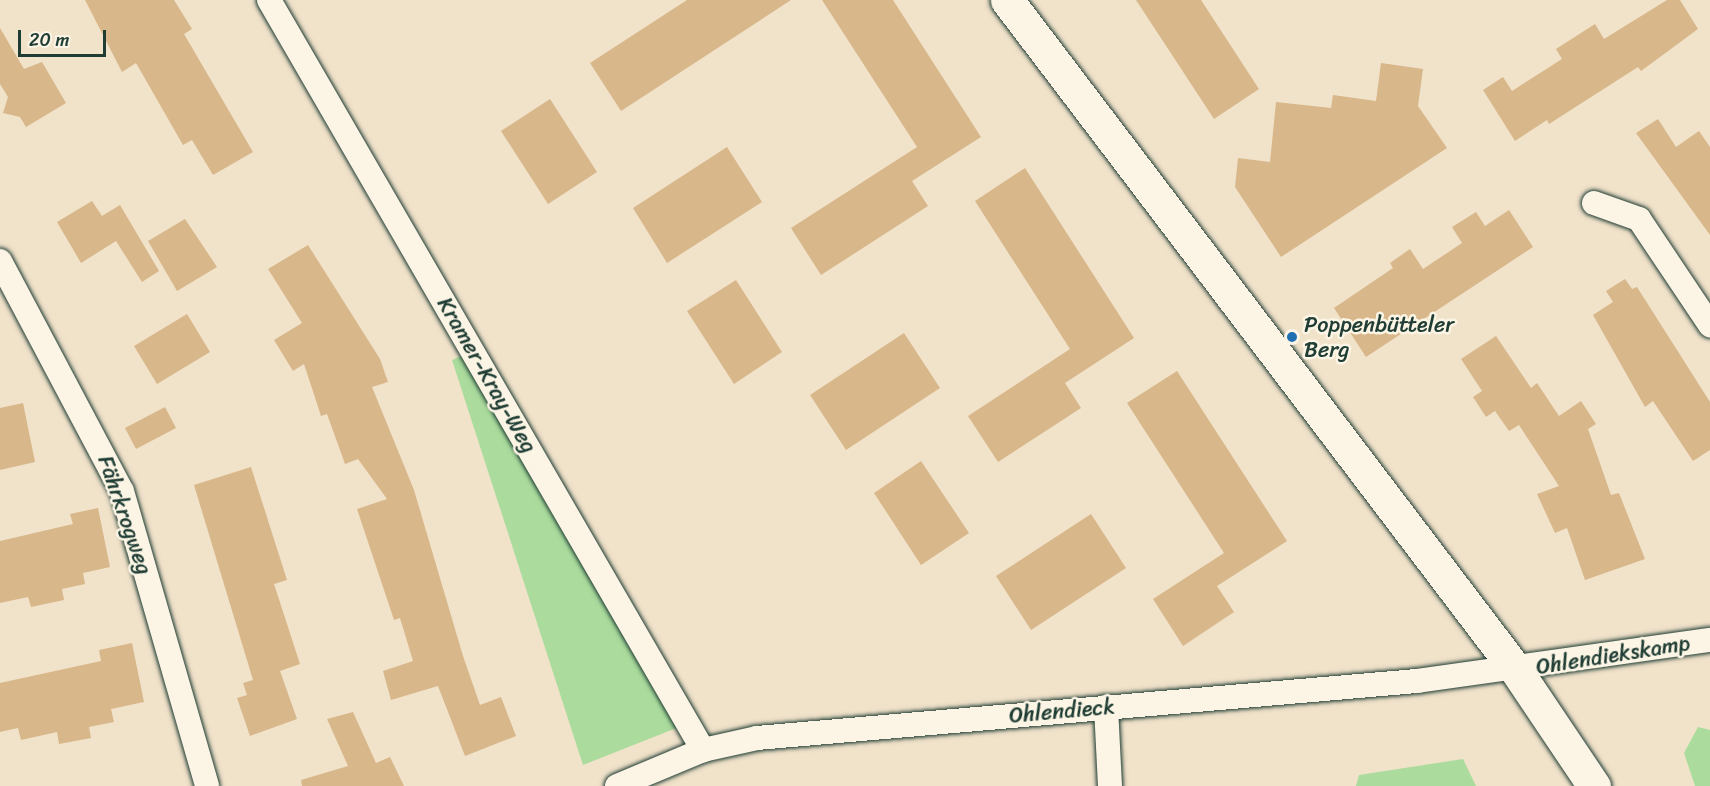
<!DOCTYPE html>
<meta charset="utf-8">
<style>
body{margin:0}
#map{position:relative;width:1710px;height:786px;overflow:hidden;background:#f1e2ca;font-family:Sriracha,sans-serif}
div>[style]{position:absolute}
.green>*{inset:0;background:#abdc9d}
.building>*{inset:0;background:#d8b78a}
.roads{filter:drop-shadow(0 0 2px #1f3d34) drop-shadow(0 0 2px #1f3d34)}
.minor>*{height:24px;margin:-12px;padding:0 12px;transform-origin:12px;border-radius:12px;background:#fcf5e5}
.secondary>*{height:33px;margin:-16.5px;padding:0 16.5px;transform-origin:16.5px;border-radius:16.5px;background:#fcf5e5}
.dots>*{width:16px;height:16px;translate:-50% -50%;box-sizing:border-box;border:3px solid #fcf5e5;border-radius:50%}
span{translate:-50% -50%;white-space:nowrap;text-align:center;line-height:1.15;-webkit-text-stroke:5px #fcf5e5;paint-order:stroke}
.poi-label{font-size:22px;color:#1f3d34}
.left{translate:0 -50%;text-align:left}
.street-label{font-size:22px;color:#1f3d34}
.scale{position:absolute;left:18px;top:30px;width:88px;height:27px;box-sizing:border-box;border:3px solid #1f3d34;border-top:0;padding-left:8px;font-size:18px;line-height:21px;white-space:nowrap;color:#1f3d34;-webkit-text-stroke:4px #fcf5e5;paint-order:stroke}
</style>
<div id="map">
<div class="green">
<div style="clip-path:polygon(464px 355px,679px 727px,583px 765px,452px 360px)"></div>
<div style="clip-path:polygon(1698px 727px,1710px 730px,1710px 786px,1695px 786px,1684px 753px)"></div>
<div style="clip-path:polygon(1463px 759px,1476px 786px,1356px 786px,1359px 775px)"></div>
</div>
<div class="building">
<div style="clip-path:polygon(85px 0,174px 0,192px 29px,184px 34px,253px 152px,213px 175px,192px 140px,183px 145px,136px 63px,122px 72px)"></div>
<div style="clip-path:polygon(687px 0,791px 0,621px 111px,590px 63px)"></div>
<div style="clip-path:polygon(822px 0,893px 0,981px 137px,912px 181px,928px 206px,821px 275px,791px 228px,917px 147px)"></div>
<div style="clip-path:polygon(1136px 0,1201px 0,1259px 89px,1214px 119px)"></div>
<div style="clip-path:polygon(1667px 0,1680px 0,1698px 29px,1641px 71px,1638px 67px,1549px 124px,1547px 120px,1515px 141px,1483px 90px,1503px 77px,1512px 91px,1562px 59px,1556px 49px,1595px 24px,1604px 39px)"></div>
<div style="clip-path:polygon(0 28px,24px 69px,42px 62px,66px 103px,26px 127px,20px 117px,3px 113px,8px 97px,0 84px)"></div>
<div style="clip-path:polygon(1381px 63px,1423px 69px,1418px 106px,1447px 148px,1281px 257px,1235px 187px,1238px 158px,1270px 162px,1276px 102px,1331px 108px,1333px 95px,1376px 101px)"></div>
<div style="clip-path:polygon(550px 99px,597px 172px,548px 204px,501px 131px)"></div>
<div style="clip-path:polygon(1658px 119px,1676px 147px,1699px 131px,1710px 147px,1710px 235px,1636px 133px)"></div>
<div style="clip-path:polygon(727px 147px,762px 202px,667px 263px,633px 208px)"></div>
<div style="clip-path:polygon(1025px 168px,1134px 338px,1065px 383px,1081px 408px,998px 462px,968px 416px,1070px 349px,975px 201px)"></div>
<div style="clip-path:polygon(92px 201px,102px 216px,120px 205px,159px 271px,142px 282px,116px 241px,81px 263px,57px 222px)"></div>
<div style="clip-path:polygon(1509px 210px,1533px 247px,1366px 357px,1334px 308px,1393px 268px,1390px 263px,1410px 249px,1423px 269px,1462px 243px,1452px 227px,1476px 212px,1485px 226px)"></div>
<div style="clip-path:polygon(185px 219px,217px 267px,177px 291px,148px 241px)"></div>
<div style="clip-path:polygon(308px 245px,380px 359px,388px 382px,372px 387px,414px 490px,463px 656px,480px 705px,501px 697px,516px 736px,465px 756px,438px 686px,391px 700px,383px 671px,413px 661px,400px 618px,394px 620px,357px 509px,387px 499px,358px 459px,345px 464px,327px 414px,321px 416px,304px 364px,293px 371px,274px 340px,302px 323px,268px 269px)"></div>
<div style="clip-path:polygon(1625px 279px,1632px 289px,1637px 287px,1710px 402px,1710px 450px,1693px 461px,1653px 401px,1645px 407px,1593px 315px,1613px 302px,1606px 291px)"></div>
<div style="clip-path:polygon(736px 280px,782px 352px,734px 384px,687px 311px)"></div>
<div style="clip-path:polygon(187px 314px,210px 352px,157px 384px,134px 346px)"></div>
<div style="clip-path:polygon(904px 333px,940px 388px,846px 450px,810px 395px)"></div>
<div style="clip-path:polygon(1496px 336px,1531px 388px,1537px 383px,1559px 416px,1581px 401px,1596px 424px,1588px 429px,1611px 495px,1619px 493px,1645px 559px,1585px 580px,1567px 528px,1555px 533px,1537px 494px,1559px 486px,1519px 425px,1509px 431px,1495px 411px,1486px 417px,1473px 397px,1482px 391px,1461px 359px)"></div>
<div style="clip-path:polygon(1177px 371px,1287px 541px,1217px 586px,1234px 612px,1183px 646px,1153px 599px,1224px 553px,1127px 403px)"></div>
<div style="clip-path:polygon(23px 403px,35px 462px,0 470px,0 408px)"></div>
<div style="clip-path:polygon(165px 407px,176px 428px,136px 449px,125px 428px)"></div>
<div style="clip-path:polygon(921px 461px,969px 533px,921px 565px,874px 493px)"></div>
<div style="clip-path:polygon(251px 467px,287px 580px,274px 584px,300px 664px,280px 671px,297px 719px,250px 736px,237px 698px,247px 695px,243px 683px,253px 680px,194px 485px)"></div>
<div style="clip-path:polygon(98px 508px,110px 567px,83px 573px,85px 584px,62px 589px,64px 600px,31px 607px,28px 597px,0 603px,0 541px,73px 524px,70px 514px)"></div>
<div style="clip-path:polygon(1091px 514px,1126px 568px,1031px 630px,996px 576px)"></div>
<div style="clip-path:polygon(132px 643px,144px 702px,111px 709px,114px 722px,89px 727px,91px 738px,59px 744px,57px 732px,21px 740px,18px 728px,0 732px,0 683px,101px 661px,99px 650px)"></div>
<div style="clip-path:polygon(353px 712px,376px 763px,390px 757px,404px 786px,302px 786px,301px 780px,348px 766px,327px 719px)"></div>
</div>
<div class="roads">
<div class="minor">
<div style="left:269px;top:0;width:867px;rotate:59.94deg"></div>
<div style="left:1594px;top:203px;width:48px;rotate:19.6deg"></div>
<div style="left:1639px;top:219px;width:128px;rotate:56.2deg"></div>
<div style="left:0;top:261px;width:260px;rotate:62.1deg"></div>
<div style="left:122px;top:491px;width:307px;rotate:73.9deg"></div>
<div style="left:1106px;top:707px;width:79px;rotate:87.1deg"></div>
<div style="left:617px;top:786px;width:93px;rotate:-22.7deg"></div>
<div style="left:703px;top:750px;width:55px;rotate:-12.5deg"></div>
<div style="left:757px;top:738px;width:662px;rotate:-4.94deg"></div>
<div style="left:1417px;top:681px;width:296px;rotate:-8deg"></div>
</div>
<div class="secondary">
<div style="left:1007px;top:0;width:841px;rotate:52.78deg"></div>
<div style="left:1516px;top:670px;width:140px;rotate:56.1deg"></div>
</div>
</div>
<div class="dots">
<div style="left:1292px;top:337px;background:#1f6fb2"></div>
</div>
<div class="poi-label">
<span class="left" style="left:1304px;top:337px">Poppenbütteler<br>Berg</span>
</div>
<div class="street-label">
<span style="left:487px;top:375px;rotate:60deg">Kramer-Kray-Weg</span>
<span style="left:125px;top:515px;rotate:71deg">Fährkrogweg</span>
<span style="left:1613px;top:655px;rotate:-9deg">Ohlendiekskamp</span>
<span style="left:1062px;top:711px;rotate:-5deg">Ohlendieck</span>
</div>
<div class="scale">20 m</div>
</div>
